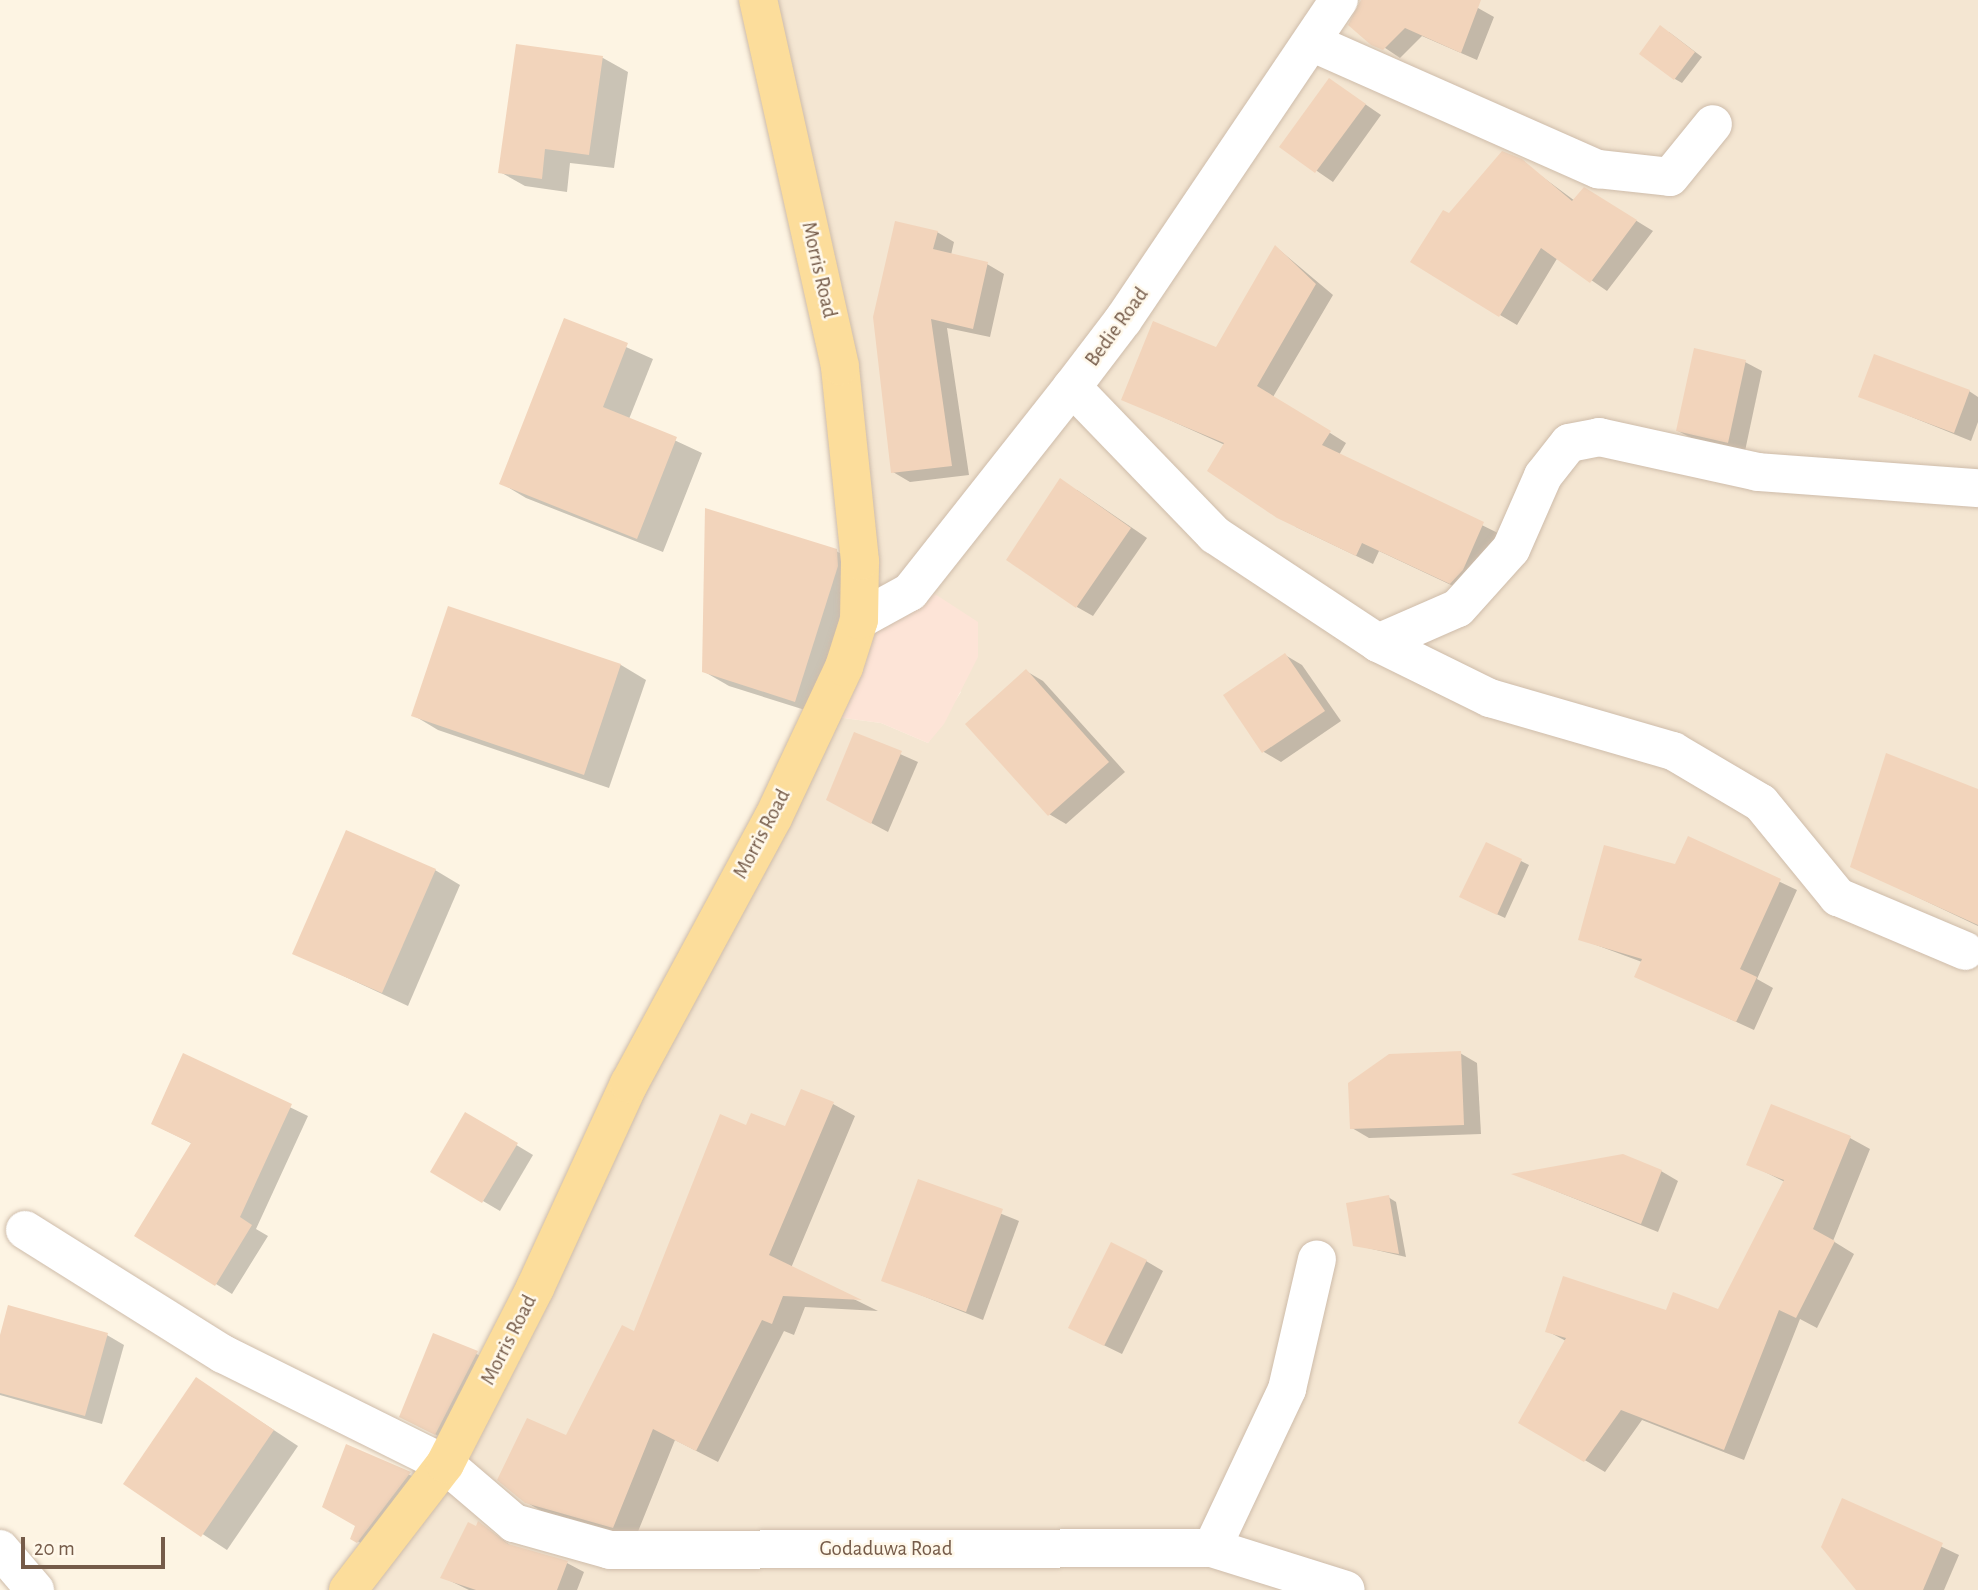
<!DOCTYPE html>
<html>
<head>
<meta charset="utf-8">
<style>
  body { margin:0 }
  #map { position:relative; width:1978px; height:1590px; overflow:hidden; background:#fdf4e3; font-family:"Alegreya Sans",sans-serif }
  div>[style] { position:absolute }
  .residential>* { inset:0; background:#f4e6d2 }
  .commercial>* { inset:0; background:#fde4d7 }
  .shadow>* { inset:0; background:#0003 }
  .building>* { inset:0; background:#f2d4bb }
  .roads { filter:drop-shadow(0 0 2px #cebcaa) drop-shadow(0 0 2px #cebcaa) }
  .street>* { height:38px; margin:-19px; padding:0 19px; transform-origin:19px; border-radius:19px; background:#fff }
  .secondary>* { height:38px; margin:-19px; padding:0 19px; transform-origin:19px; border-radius:19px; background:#fff }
  .primary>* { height:38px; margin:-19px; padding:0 19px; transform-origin:19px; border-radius:19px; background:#fcdd9b }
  span { translate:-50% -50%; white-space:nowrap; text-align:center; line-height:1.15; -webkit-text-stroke:5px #fff8ea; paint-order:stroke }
  .street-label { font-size:21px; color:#755b49 }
  .scale { position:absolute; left:21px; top:1537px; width:144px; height:32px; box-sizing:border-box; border:4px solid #755b49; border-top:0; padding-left:9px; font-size:21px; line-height:24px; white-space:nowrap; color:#755b49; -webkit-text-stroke:5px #fff8ea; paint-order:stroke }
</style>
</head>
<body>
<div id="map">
  <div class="residential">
    <i style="clip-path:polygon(777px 0,1978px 0,1978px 1590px,348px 1590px,446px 1464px,821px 715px,881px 723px,928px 743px,961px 692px,859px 620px,840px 366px)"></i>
  </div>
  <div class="commercial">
    <i style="clip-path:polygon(918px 583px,978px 622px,978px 657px,944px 724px,928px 743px,881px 723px,821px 715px,844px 667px)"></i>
  </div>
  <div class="shadow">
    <i style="clip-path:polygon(1367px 0,1478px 0,1478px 8px,1494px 17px,1477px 60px,1422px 36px,1400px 58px,1351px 25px)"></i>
    <i style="clip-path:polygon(1669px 32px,1702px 57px,1682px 83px,1675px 79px)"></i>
    <i style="clip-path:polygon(517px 46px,603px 58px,628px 72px,614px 168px,570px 163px,567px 192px,525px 186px,500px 172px)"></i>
    <i style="clip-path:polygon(1330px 80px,1381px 115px,1333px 182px,1282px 147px)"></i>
    <i style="clip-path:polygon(1521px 161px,1575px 201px,1601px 199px,1653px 231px,1607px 291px,1558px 257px,1517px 325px,1500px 315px)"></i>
    <i style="clip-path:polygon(937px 232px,954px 242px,951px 255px,987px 264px,1004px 274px,990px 337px,947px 328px,969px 475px,910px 482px,893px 472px,875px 317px)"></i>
    <i style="clip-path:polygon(1276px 247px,1333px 295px,1273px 397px,1346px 443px,1339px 455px,1500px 534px,1468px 593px,1379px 551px,1373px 564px,1296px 527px,1225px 445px,1123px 399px,1217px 349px)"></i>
    <i style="clip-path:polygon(565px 320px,653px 359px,629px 419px,702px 453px,663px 552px,526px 498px,501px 483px)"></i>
    <i style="clip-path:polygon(1745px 362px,1762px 371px,1745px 451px,1695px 440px,1678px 431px)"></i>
    <i style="clip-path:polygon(1969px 391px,1978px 397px,1978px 422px,1971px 441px,1860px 396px)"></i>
    <i style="clip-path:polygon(1077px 490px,1147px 538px,1093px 616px,1077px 607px)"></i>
    <i style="clip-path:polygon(836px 551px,862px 565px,821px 715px,729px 686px,703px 671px)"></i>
    <i style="clip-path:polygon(449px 608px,621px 665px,646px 680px,609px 788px,438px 730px,413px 715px)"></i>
    <i style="clip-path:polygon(1285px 655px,1302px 665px,1341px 721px,1281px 762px,1264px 752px,1225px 696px)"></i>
    <i style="clip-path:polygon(1026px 671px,1043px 681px,1125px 772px,1066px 824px,1049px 814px)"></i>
    <i style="clip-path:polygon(855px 734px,918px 762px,888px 832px,845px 809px)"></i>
    <i style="clip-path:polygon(1978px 791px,1978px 926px,1852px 866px)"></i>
    <i style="clip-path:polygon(1689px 839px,1797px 890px,1757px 979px,1773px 988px,1754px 1030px,1636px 976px,1642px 962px,1580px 939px,1676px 866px)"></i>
    <i style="clip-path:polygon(1487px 844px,1529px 865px,1505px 918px,1469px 901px)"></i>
    <i style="clip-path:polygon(435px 870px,460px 885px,408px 1006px,294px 953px)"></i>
    <i style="clip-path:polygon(1460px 1053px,1477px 1063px,1481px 1134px,1369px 1138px,1352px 1128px)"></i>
    <i style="clip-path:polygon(184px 1056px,308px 1116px,256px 1229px,268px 1236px,232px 1294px,216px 1284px,193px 1144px,153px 1124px)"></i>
    <i style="clip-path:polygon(833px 1104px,855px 1116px,791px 1268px,878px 1311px,805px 1307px,794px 1335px,784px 1331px,718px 1462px,675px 1440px,635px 1539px,548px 1515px,526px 1502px,634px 1334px,747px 1127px,786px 1128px)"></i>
    <i style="clip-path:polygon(466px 1115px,533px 1155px,500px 1211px,432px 1171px)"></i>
    <i style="clip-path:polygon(1850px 1138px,1870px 1149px,1833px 1241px,1854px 1254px,1817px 1328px,1800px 1319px,1744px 1460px,1642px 1420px,1605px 1472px,1520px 1422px,1566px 1341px,1547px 1331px,1667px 1312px,1718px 1311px,1785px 1182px,1749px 1164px)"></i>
    <i style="clip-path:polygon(1661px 1171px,1678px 1181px,1658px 1232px,1516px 1175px)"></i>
    <i style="clip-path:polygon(919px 1181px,1019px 1221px,983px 1320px,883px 1280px)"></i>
    <i style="clip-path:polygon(1388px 1197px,1396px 1202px,1406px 1257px,1355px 1245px)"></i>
    <i style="clip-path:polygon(1146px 1261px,1163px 1271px,1122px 1354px,1087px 1337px)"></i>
    <i style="clip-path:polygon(107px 1335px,124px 1345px,102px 1424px,0 1395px,0 1341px)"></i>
    <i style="clip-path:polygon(434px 1335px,494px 1362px,453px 1443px,418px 1426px)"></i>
    <i style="clip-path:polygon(196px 1379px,298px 1446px,227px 1550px,126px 1484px)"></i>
    <i style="clip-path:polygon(347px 1446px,427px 1483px,375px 1551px,352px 1538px,358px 1525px)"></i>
    <i style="clip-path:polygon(1843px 1500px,1959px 1555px,1944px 1590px,1859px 1590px)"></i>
    <i style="clip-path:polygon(479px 1523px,514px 1548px,567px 1563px,584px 1572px,577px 1590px,469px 1590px,442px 1577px)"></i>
  </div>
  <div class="building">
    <i style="clip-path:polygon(1361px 0,1481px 0,1461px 53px,1405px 28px,1383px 50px,1371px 45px,1348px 25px)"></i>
    <i style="clip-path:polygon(1660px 25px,1695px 52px,1674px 80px,1639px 54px)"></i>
    <i style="clip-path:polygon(516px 44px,603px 56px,589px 155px,545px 149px,542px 179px,498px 173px)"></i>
    <i style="clip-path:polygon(1329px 78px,1366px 104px,1315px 173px,1279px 147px)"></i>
    <i style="clip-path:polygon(1502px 151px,1522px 159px,1572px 201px,1584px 187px,1637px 220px,1590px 283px,1541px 248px,1499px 317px,1410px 262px,1443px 210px,1449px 213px)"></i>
    <i style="clip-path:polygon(895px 221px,938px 231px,933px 249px,988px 262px,973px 329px,931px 319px,952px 466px,891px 473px,873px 317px)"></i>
    <i style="clip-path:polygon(1275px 245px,1316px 284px,1257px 386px,1331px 431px,1322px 445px,1484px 522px,1463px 570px,1450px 584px,1362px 543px,1356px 556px,1277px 518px,1207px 471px,1224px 443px,1121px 400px,1153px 321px,1216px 347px)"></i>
    <i style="clip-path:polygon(564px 318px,628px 343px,603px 407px,677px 437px,637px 539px,499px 484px)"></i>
    <i style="clip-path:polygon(1694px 348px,1746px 360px,1728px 443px,1676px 431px)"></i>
    <i style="clip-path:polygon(1874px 354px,1970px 390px,1954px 433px,1858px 397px)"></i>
    <i style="clip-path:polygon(1060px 478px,1131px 528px,1076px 608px,1006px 560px)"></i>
    <i style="clip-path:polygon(705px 508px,837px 549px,838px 566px,795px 702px,702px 672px)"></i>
    <i style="clip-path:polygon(448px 606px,621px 664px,584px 775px,411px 716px)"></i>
    <i style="clip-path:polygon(1285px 653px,1325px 711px,1262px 753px,1223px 695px)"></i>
    <i style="clip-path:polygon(1026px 669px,1109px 762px,1048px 816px,965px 724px)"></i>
    <i style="clip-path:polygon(854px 732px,902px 751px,871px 824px,826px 800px)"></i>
    <i style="clip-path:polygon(1886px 753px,1978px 789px,1978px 925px,1850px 867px)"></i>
    <i style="clip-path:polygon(346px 830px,436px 869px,382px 993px,292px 954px)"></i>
    <i style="clip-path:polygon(1688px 836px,1781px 879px,1740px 969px,1757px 977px,1736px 1022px,1634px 977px,1642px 959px,1578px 940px,1604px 845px,1675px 864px)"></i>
    <i style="clip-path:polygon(1486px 842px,1522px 859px,1497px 915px,1459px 897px)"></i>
    <i style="clip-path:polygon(1461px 1051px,1464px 1125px,1350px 1129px,1348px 1083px,1389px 1054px)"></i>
    <i style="clip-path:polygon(183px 1053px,292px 1104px,240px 1217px,252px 1225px,215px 1286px,134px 1236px,191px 1143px,151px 1124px)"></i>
    <i style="clip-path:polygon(801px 1089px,834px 1102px,769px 1255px,862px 1300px,783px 1296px,772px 1324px,762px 1320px,696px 1451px,653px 1429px,613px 1528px,525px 1503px,497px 1480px,527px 1418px,566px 1435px,622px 1325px,634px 1331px,720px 1114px,746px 1125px,751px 1113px,785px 1126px)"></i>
    <i style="clip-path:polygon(1771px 1104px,1851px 1136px,1813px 1229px,1835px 1241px,1796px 1318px,1779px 1310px,1724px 1450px,1621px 1410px,1584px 1462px,1518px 1423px,1566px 1338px,1545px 1332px,1563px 1276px,1666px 1310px,1673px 1292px,1718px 1309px,1784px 1180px,1746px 1165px)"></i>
    <i style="clip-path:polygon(465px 1112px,518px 1143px,482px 1203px,430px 1172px)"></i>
    <i style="clip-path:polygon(1623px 1154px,1662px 1170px,1641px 1224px,1511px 1174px)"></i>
    <i style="clip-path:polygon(918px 1179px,1003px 1209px,966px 1312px,881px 1281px)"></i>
    <i style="clip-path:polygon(1389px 1195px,1399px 1254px,1353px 1246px,1346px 1203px)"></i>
    <i style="clip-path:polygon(1111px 1242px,1147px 1260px,1104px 1346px,1068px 1328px)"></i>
    <i style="clip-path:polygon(8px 1305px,108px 1333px,85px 1416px,0 1393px,0 1335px)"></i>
    <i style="clip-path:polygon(433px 1333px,478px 1351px,435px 1435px,399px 1417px)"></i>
    <i style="clip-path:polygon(196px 1377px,274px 1430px,201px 1537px,123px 1484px)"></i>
    <i style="clip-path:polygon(346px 1444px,411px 1472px,357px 1543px,350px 1539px,355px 1526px,322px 1507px)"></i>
    <i style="clip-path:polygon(1842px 1498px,1943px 1543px,1923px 1590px,1856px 1590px,1821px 1547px)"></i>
    <i style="clip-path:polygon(478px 1521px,508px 1544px,568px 1561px,557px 1590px,476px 1590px,440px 1578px,468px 1522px,476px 1526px)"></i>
  </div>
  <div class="roads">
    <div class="street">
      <i style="left:1313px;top:43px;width:312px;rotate:23.9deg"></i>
      <i style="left:1598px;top:169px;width:72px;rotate:6.3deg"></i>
      <i style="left:1670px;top:177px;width:68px;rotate:-50.9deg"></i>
      <i style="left:1072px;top:387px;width:206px;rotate:46deg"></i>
      <i style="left:1215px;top:535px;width:196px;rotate:33.5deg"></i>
      <i style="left:1378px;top:643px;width:125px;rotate:26.2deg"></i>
      <i style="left:1490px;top:698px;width:191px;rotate:16.2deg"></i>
      <i style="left:1673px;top:751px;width:102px;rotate:30.6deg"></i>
      <i style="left:1761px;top:803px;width:122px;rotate:50.7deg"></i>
      <i style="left:1838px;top:897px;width:138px;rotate:23deg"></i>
      <i style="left:1378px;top:643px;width:87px;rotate:-23.6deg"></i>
      <i style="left:1458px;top:608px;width:79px;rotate:-48.1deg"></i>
      <i style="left:1511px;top:549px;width:80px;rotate:-66.3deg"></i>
      <i style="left:1543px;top:476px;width:42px;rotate:-51.8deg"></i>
      <i style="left:1569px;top:443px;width:31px;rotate:-11deg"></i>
      <i style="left:1599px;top:437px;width:163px;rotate:12.4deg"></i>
      <i style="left:1758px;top:472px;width:221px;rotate:4.2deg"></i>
      <i style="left:25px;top:1230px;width:234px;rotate:32.1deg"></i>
      <i style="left:223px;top:1354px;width:248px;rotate:26.4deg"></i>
      <i style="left:445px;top:1464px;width:91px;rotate:40.5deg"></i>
      <i style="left:514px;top:1523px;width:100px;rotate:15.7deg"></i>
      <i style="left:610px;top:1550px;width:602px;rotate:-0.19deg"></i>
      <i style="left:1212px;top:1548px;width:140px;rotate:17.4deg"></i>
      <i style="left:1212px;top:1548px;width:176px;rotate:-64.7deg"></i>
      <i style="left:1287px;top:1389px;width:133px;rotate:-77deg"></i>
      <i style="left:0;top:1549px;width:54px;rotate:49.5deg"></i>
    </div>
    <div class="secondary">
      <i style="left:859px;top:620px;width:58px;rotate:-28.8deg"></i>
      <i style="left:910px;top:592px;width:261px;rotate:-51.7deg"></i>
      <i style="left:1072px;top:387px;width:84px;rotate:-52.7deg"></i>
      <i style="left:1123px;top:320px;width:386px;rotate:-56deg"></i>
    </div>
    <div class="primary">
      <i style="left:348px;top:1590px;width:159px;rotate:-52.4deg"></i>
      <i style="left:445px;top:1464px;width:198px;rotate:-62.9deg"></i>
      <i style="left:535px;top:1288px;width:225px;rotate:-65.3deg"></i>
      <i style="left:629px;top:1084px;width:302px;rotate:-61.6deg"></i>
      <i style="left:773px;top:818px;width:167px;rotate:-64.8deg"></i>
      <i style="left:844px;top:667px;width:49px;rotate:-72.3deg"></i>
      <i style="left:859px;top:620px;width:59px;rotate:-89deg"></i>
      <i style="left:860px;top:561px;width:196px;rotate:-95.9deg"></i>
      <i style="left:840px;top:366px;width:375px;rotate:-102.6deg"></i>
    </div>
  </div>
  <div class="street-label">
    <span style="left:819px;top:270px;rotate:77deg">Morris Road</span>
    <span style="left:1117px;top:327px;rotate:-54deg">Bedie Road</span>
    <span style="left:762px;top:834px;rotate:-62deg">Morris Road</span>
    <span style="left:509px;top:1340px;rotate:-63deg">Morris Road</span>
    <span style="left:886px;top:1549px">Godaduwa Road</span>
  </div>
  <div class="scale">20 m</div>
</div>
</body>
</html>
